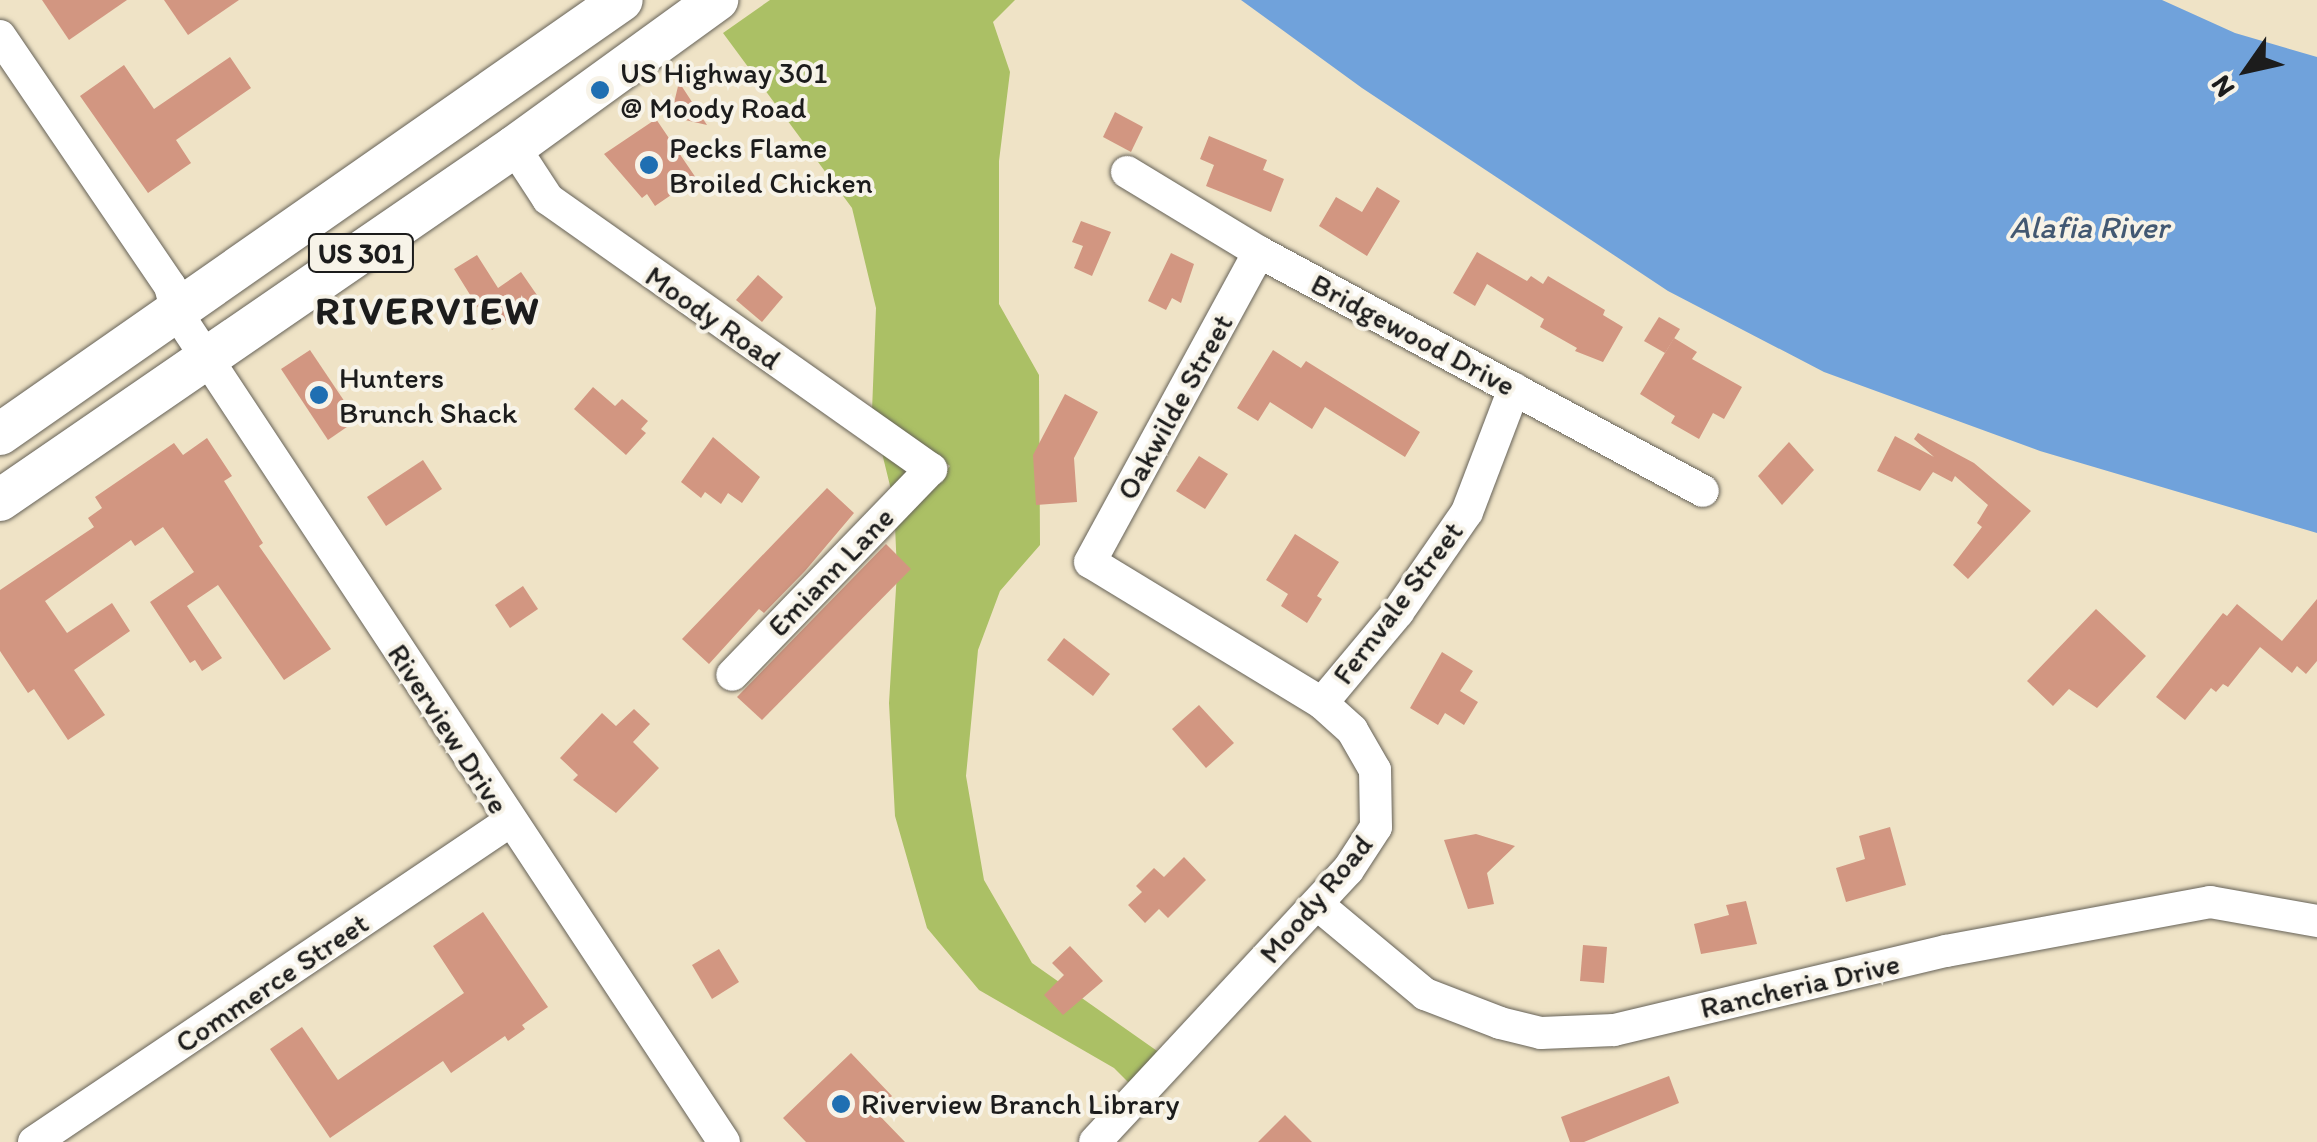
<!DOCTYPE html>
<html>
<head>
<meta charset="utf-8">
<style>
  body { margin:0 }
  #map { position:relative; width:2317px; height:1142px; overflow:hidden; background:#efe3c6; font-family:Itim,sans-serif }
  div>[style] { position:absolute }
  .green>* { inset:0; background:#abc065 }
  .water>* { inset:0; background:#70a2db }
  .building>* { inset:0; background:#d29681 }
  .roads { filter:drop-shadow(0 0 2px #666258) drop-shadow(0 0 2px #666258) }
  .minor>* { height:32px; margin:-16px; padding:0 16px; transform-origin:16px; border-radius:16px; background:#fff }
  .major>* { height:42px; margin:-21px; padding:0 21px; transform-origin:21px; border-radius:21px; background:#fff }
  .dots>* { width:28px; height:28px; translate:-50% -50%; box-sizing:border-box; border:5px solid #f7f3e8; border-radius:50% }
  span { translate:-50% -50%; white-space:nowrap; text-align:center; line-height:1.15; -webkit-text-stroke:8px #f7f3e8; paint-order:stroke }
  .shield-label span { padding:2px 8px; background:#f7f3e8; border:2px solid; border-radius:8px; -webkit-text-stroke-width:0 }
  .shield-label { font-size:28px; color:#1c1c1c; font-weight:700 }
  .poi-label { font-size:30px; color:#1c1c1c }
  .left { translate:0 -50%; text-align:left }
  .street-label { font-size:30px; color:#1c1c1c }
  .water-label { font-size:32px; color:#425872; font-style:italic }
  .district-label { font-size:40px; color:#1c1c1c; font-weight:700; letter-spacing:2.5px }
  .north { position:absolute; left:2197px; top:20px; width:100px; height:100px; -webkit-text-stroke:8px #f7f3e8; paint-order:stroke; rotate:236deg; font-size:28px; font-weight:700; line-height:40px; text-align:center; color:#1c1c1c }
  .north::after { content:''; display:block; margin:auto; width:35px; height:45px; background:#1c1c1c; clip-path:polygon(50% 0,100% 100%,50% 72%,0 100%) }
</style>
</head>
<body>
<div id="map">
  <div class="green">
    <i style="clip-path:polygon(770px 0,1015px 0,993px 22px,1010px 72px,999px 161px,999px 304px,1039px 375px,1040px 545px,1000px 591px,978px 650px,966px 776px,984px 880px,1032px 963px,1160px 1053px,1131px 1085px,1114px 1068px,979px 990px,927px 928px,895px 816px,889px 703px,897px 572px,894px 502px,882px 453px,932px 488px,950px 466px,872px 411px,876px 308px,852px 208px,723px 33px)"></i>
  </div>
  <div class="water">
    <i style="clip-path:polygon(1241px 0,2162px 0,2235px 33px,2317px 57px,2317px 533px,2040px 451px,1824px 372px,1668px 291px,1362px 88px)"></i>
  </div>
  <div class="building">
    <i style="clip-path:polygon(42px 0,127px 0,69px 40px)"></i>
    <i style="clip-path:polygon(164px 0,239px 0,188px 35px)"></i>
    <i style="clip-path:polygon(230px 57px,251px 88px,176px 140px,191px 163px,148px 193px,80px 96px,124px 65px,154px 109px)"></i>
    <i style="clip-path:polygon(679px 82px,707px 125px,659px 114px,674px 103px)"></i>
    <i style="clip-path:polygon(1115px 112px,1143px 127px,1131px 152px,1103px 137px)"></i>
    <i style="clip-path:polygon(656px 119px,696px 178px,655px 206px,647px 194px,642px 198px,604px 154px)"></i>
    <i style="clip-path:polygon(1209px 136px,1267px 160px,1263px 170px,1284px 179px,1271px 212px,1206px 186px,1214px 165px,1200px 159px)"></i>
    <i style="clip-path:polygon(1377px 187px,1400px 201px,1367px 256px,1319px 226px,1336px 197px,1362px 212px)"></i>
    <i style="clip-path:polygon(1081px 221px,1111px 232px,1092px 276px,1074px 268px,1083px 246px,1072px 242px)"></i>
    <i style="clip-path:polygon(1477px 252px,1527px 281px,1531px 276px,1543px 284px,1548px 276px,1605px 310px,1603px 315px,1623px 327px,1603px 362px,1575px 351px,1577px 348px,1540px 327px,1544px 319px,1487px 284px,1475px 306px,1453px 293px)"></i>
    <i style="clip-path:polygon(1171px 253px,1194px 264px,1181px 303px,1172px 298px,1166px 310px,1148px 301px)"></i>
    <i style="clip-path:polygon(477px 255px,498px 288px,521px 272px,539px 298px,492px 330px,454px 269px)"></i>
    <i style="clip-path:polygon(758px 275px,783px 297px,762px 322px,736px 300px)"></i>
    <i style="clip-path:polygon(1659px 317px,1680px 329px,1665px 353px,1644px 341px)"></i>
    <i style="clip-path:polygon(1674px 338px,1697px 352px,1692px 359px,1742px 387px,1724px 419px,1713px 413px,1699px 439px,1671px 423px,1675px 416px,1640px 394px)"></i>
    <i style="clip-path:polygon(310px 350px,357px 420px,328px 440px,281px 369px)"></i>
    <i style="clip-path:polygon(1273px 350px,1301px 368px,1306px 361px,1420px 432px,1405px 457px,1325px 407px,1312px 429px,1270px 402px,1258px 421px,1237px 408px)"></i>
    <i style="clip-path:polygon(593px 387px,615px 406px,622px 399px,648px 421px,641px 429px,646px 433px,626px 455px,574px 409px)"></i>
    <i style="clip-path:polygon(1065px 394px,1098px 412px,1074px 458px,1077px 502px,1036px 505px,1033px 455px)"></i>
    <i style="clip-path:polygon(1918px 433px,1974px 463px,2031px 511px,1968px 579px,1953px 565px,1982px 527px,1977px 523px,1988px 505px,1955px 476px,1952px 482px,1933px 472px,1920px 491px,1877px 471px,1895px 436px,1934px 457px,1914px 439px)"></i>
    <i style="clip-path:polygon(713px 437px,760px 477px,742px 503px,728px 493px,721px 504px,705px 492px,701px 498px,681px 482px)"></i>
    <i style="clip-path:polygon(207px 438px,232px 476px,224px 481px,263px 543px,259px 546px,331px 649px,284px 680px,218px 585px,187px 606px,222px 658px,202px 671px,195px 660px,190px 663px,150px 602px,194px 572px,163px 527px,135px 546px,131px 540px,45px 601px,67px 633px,112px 603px,130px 631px,74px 670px,105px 715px,68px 740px,34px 689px,28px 693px,0 651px,0 590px,94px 527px,88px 518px,102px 508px,95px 497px,174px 443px,183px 455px)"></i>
    <i style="clip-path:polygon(1789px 442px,1814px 470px,1782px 505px,1758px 476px)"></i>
    <i style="clip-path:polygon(1199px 456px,1228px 474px,1205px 509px,1176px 491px)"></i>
    <i style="clip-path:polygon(423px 460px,442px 489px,386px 526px,367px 497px)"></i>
    <i style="clip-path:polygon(827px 488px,854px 513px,805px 571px,764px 613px,759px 609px,709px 664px,682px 639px)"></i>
    <i style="clip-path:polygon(1295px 534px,1339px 562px,1317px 596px,1322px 599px,1307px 623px,1281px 606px,1288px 594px,1266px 580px)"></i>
    <i style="clip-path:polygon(886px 544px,911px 569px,762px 720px,737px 697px)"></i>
    <i style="clip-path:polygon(523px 586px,538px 609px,510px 628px,495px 605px)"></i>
    <i style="clip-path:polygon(2317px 599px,2317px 661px,2306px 674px,2297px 666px,2292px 673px,2260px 647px,2228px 687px,2223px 684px,2216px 692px,2211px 688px,2185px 720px,2156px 697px,2223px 613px,2227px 616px,2237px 604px,2282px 641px)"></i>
    <i style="clip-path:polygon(2096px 609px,2146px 656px,2097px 708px,2069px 689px,2053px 706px,2027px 681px)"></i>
    <i style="clip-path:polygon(1064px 638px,1110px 674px,1093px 696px,1047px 660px)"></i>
    <i style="clip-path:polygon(1442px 652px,1473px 671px,1460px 691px,1478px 702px,1464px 725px,1445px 713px,1438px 725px,1410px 708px)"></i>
    <i style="clip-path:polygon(1199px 705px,1234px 743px,1206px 768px,1172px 729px)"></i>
    <i style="clip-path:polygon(634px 709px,650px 724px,633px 742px,659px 768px,616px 813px,573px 780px,578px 775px,560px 758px,602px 713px,616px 726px)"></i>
    <i style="clip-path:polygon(1890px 827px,1906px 885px,1846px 902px,1836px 868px,1865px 859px,1859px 836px)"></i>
    <i style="clip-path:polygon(1476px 834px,1515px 846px,1487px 873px,1494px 904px,1468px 909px,1444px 840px)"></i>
    <i style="clip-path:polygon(1184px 857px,1206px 880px,1168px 918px,1159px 909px,1145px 923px,1128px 905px,1142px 892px,1136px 886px,1154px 868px,1164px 877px)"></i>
    <i style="clip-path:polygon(1746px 901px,1757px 944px,1701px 954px,1694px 924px,1729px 915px,1726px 905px)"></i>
    <i style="clip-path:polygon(483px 912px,548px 1007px,522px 1025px,525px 1029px,508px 1041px,505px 1036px,451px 1073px,443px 1061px,330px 1138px,270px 1049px,302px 1027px,338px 1080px,464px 993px,433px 946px)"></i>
    <i style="clip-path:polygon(1583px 945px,1607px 947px,1604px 983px,1580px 981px)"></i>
    <i style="clip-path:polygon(1070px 946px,1103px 981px,1063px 1015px,1044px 995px,1064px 975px,1052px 963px)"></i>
    <i style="clip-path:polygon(719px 949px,739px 982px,712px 999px,692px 965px)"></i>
    <i style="clip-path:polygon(851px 1053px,892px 1096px,876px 1112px,905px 1142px,806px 1142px,783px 1118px)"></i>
    <i style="clip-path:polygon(1669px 1076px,1679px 1103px,1584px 1142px,1570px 1142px,1561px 1117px)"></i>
    <i style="clip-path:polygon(1285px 1115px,1312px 1142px,1258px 1142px)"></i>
  </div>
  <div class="roads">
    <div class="minor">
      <i style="left:0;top:36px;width:302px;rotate:55.8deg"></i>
      <i style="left:170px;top:286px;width:28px;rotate:75deg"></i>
      <i style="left:177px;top:313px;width:993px;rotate:56.58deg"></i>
      <i style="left:514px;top:147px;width:62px;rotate:56.8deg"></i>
      <i style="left:548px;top:199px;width:469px;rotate:35.2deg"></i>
      <i style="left:931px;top:469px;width:286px;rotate:134deg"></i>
      <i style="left:1127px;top:172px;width:154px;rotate:31.2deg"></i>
      <i style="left:1259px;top:252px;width:504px;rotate:28.29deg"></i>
      <i style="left:1322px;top:703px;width:119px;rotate:-50.1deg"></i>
      <i style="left:1398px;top:612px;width:121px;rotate:-55.4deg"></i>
      <i style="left:1467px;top:512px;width:132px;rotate:-69.1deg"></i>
      <i style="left:1317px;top:904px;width:141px;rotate:39.8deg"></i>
      <i style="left:1425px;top:994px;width:80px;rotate:21.1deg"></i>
      <i style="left:1500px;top:1023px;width:42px;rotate:13.7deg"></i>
      <i style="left:1541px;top:1033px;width:73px;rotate:-2.4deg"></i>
      <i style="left:1614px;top:1030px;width:341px;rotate:-13.4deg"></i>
      <i style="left:1946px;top:951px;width:269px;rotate:-10.5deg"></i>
      <i style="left:2210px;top:902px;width:109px;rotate:10.1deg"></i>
      <i style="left:34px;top:1142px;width:573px;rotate:-33.97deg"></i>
      <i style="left:1095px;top:1142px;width:371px;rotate:-47.1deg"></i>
      <i style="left:1348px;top:870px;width:51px;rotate:-56.9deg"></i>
      <i style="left:1376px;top:827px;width:57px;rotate:-91deg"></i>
      <i style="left:1375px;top:770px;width:46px;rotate:-119.9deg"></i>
      <i style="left:1352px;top:730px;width:40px;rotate:-138deg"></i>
      <i style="left:1322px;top:703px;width:271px;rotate:-148.7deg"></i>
      <i style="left:1090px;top:562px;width:353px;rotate:-61.4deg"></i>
    </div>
    <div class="major">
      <i style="left:0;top:434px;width:758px;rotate:-34.91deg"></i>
      <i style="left:0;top:500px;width:624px;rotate:-34.48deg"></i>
      <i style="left:514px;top:147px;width:251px;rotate:-35.9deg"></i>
    </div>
  </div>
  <div class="dots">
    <i style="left:600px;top:90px;background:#1f6fb2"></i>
    <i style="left:649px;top:165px;background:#1f6fb2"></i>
    <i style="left:319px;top:395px;background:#1f6fb2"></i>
    <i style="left:841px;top:1104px;background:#1f6fb2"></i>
  </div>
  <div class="shield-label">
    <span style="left:361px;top:253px">US 301</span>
  </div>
  <div class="poi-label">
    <span class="left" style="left:620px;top:90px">US Highway 301<br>@ Moody Road</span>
    <span class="left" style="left:669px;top:165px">Pecks Flame<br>Broiled Chicken</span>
    <span class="left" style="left:339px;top:395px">Hunters<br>Brunch Shack</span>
    <span class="left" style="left:861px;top:1104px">Riverview Branch Library</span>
  </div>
  <div class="street-label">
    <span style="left:713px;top:318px;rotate:35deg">Moody Road</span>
    <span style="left:1413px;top:335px;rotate:28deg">Bridgewood Drive</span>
    <span style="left:1175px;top:407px;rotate:-61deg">Oakwilde Street</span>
    <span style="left:831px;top:572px;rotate:-46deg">Emiann Lane</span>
    <span style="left:1398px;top:603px;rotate:-53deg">Fernvale Street</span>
    <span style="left:448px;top:729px;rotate:57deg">Riverview Drive</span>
    <span style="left:1316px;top:899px;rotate:-50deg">Moody Road</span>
    <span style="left:272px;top:983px;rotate:-34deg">Commerce Street</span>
    <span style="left:1800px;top:986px;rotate:-13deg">Rancheria Drive</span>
  </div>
  <div class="water-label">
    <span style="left:2089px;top:227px">Alafia River</span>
  </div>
  <div class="district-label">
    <span style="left:428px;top:310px">RIVERVIEW</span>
  </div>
  <div class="north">N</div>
</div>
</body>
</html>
